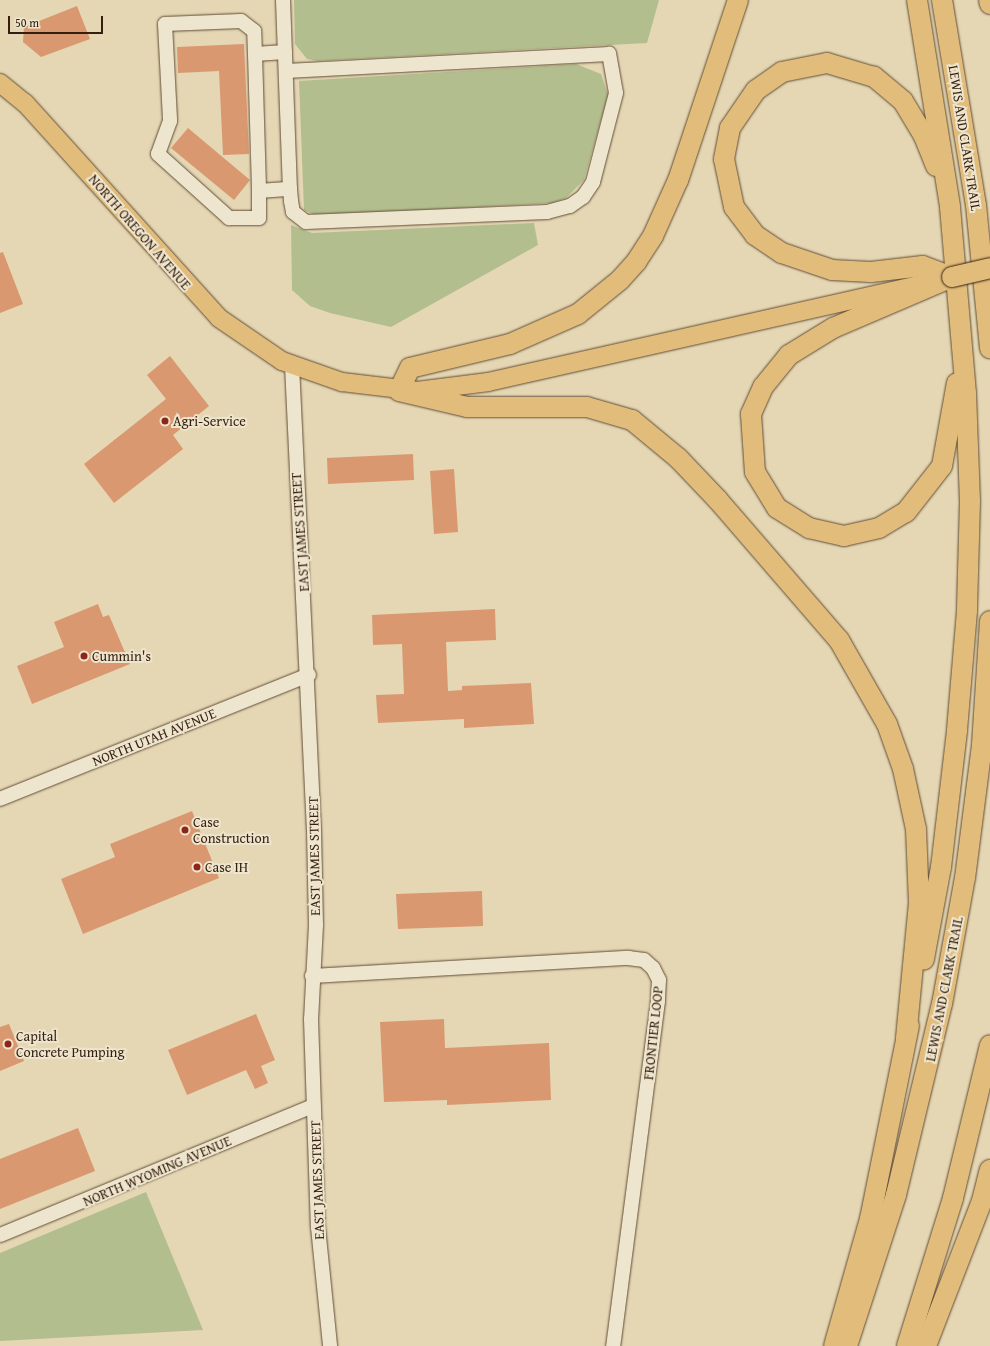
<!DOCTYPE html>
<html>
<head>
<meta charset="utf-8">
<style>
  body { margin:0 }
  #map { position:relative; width:990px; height:1346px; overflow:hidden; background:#e5d7b3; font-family:"Gentium Book Plus",serif }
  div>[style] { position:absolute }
  .green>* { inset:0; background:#b3be8e }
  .building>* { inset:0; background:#da9870 }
  .roads { filter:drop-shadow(0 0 1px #614c37) drop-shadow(0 0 1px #614c37) }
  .minor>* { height:14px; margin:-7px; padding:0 7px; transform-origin:7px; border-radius:7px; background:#eee5ce }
  .major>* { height:18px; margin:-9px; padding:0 9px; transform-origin:9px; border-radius:9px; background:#e2bc7a }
  .highway>* { height:20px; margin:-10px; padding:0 10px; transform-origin:10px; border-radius:10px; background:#e2bc7a }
  .bridges { filter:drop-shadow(0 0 1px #351e0e) drop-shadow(0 0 1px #351e0e) }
  .highway-bridge>* { height:20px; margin:-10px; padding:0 10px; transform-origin:10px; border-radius:10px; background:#e2bc7a }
  .dots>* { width:11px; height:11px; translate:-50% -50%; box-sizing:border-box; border:2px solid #eee5ce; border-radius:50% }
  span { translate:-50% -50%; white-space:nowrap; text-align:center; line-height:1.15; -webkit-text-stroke:4px #eee5ce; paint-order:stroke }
  .street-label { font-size:14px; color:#351e0e }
  .poi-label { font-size:14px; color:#351e0e }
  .left { translate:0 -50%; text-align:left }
  .scale { position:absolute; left:8px; top:16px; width:95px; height:18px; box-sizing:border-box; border:2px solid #351e0e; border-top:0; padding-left:5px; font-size:12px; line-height:14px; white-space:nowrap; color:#351e0e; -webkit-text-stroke:3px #eee5ce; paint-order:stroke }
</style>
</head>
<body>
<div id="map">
  <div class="green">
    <i style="clip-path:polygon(294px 0,659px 0,647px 43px,318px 61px,307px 59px,295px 44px)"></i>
    <i style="clip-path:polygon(576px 64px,601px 74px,608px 95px,584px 180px,566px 198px,553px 203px,317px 216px,304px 210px,299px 81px)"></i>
    <i style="clip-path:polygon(534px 223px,538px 245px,391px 327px,330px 313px,310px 306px,292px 290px,291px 225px,312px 233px)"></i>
    <i style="clip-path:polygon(146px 1192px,203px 1330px,0 1341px,0 1253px)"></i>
  </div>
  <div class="building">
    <i style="clip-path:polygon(77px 6px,90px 39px,41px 57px,23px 42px,24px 27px)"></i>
    <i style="clip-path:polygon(244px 44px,249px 154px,223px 155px,219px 71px,178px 73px,177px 47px)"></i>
    <i style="clip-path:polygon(188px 128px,250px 180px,234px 200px,171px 148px)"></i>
    <i style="clip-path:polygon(3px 252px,23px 304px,0 313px,0 253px)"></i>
    <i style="clip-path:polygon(170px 356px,209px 406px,173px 435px,183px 449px,114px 503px,84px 464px,166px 399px,147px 375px)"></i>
    <i style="clip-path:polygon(413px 454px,414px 480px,328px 484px,327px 458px)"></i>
    <i style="clip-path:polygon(454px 469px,458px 532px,434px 534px,430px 471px)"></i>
    <i style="clip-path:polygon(98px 604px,103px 617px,109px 615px,130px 664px,32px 704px,17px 666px,64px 647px,54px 622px)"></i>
    <i style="clip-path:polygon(495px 609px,496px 640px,446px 642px,448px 691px,462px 690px,462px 686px,531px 683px,534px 724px,464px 728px,464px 719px,378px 723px,376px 695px,404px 694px,402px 644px,373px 645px,372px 615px)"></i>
    <i style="clip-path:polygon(192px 811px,219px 878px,83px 934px,61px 879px,115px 857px,110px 844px)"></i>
    <i style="clip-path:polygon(482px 891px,483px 926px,398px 929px,396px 894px)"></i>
    <i style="clip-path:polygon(256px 1014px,275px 1060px,261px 1066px,268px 1083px,255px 1089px,246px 1070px,187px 1095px,168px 1050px)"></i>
    <i style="clip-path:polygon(444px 1019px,445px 1048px,549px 1043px,551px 1100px,447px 1105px,447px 1100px,384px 1102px,380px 1022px)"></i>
    <i style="clip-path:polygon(9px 1024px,24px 1061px,0 1071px,0 1027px)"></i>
    <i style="clip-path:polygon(78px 1128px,95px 1171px,0 1209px,0 1159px)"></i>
  </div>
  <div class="roads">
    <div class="minor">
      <i style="left:283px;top:0;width:189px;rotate:87.9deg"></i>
      <i style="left:290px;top:189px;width:12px;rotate:85deg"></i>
      <i style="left:291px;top:201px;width:11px;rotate:80deg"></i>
      <i style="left:293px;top:212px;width:16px;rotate:38deg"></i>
      <i style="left:306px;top:222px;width:241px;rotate:-2.4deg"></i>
      <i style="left:547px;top:212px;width:24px;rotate:-15deg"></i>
      <i style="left:570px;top:206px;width:16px;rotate:-35deg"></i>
      <i style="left:583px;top:197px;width:18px;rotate:-56deg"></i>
      <i style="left:593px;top:182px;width:92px;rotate:-75.5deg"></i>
      <i style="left:616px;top:93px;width:40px;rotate:-100deg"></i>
      <i style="left:609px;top:54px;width:323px;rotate:177deg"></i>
      <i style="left:285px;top:52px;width:30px;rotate:176deg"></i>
      <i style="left:255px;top:54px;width:137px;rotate:88.3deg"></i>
      <i style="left:259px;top:191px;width:31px;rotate:-4deg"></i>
      <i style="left:255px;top:54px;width:23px;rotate:-92deg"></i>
      <i style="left:254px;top:31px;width:16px;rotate:-142deg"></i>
      <i style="left:241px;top:21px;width:76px;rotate:177.7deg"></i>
      <i style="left:165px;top:24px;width:97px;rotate:87deg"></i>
      <i style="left:170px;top:121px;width:35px;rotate:110deg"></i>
      <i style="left:158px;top:154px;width:96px;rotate:42deg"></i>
      <i style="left:229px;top:218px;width:30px"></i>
      <i style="left:259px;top:218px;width:27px;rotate:-90deg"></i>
      <i style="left:292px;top:365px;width:466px;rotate:87.3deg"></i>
      <i style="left:314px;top:830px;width:95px;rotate:88.8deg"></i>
      <i style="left:316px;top:925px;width:94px;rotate:93deg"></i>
      <i style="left:311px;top:1019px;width:208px;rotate:88.1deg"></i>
      <i style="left:318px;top:1227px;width:120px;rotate:84.2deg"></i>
      <i style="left:0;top:799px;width:333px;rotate:-21.9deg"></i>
      <i style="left:312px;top:976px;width:317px;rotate:-3.3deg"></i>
      <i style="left:628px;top:958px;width:16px;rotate:7deg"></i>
      <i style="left:644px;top:960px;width:12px;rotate:42deg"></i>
      <i style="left:653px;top:968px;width:13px;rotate:63deg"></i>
      <i style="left:659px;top:980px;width:21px;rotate:93deg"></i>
      <i style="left:658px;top:1001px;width:348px;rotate:97.4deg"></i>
      <i style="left:0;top:1235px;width:339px;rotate:-22.4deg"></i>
    </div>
    <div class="major">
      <i style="left:0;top:83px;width:32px;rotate:39deg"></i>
      <i style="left:25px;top:103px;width:290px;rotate:47.9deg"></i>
      <i style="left:219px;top:318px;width:76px;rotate:34.3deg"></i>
      <i style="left:282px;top:361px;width:64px;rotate:19.3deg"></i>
      <i style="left:342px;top:382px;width:76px;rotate:6.8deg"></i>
      <i style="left:417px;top:391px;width:72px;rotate:-7.2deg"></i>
      <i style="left:488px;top:382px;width:445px;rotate:-12.7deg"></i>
    </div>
    <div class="highway">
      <i style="left:738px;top:0;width:190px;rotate:108.4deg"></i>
      <i style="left:678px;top:180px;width:61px;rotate:114.1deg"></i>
      <i style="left:653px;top:236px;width:30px;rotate:123deg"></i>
      <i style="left:637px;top:261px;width:25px;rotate:132deg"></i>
      <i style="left:620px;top:280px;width:54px;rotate:141deg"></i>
      <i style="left:578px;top:314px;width:74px;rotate:156.2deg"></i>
      <i style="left:510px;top:344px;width:103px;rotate:166.5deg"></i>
      <i style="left:410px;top:368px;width:25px;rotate:116deg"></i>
      <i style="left:399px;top:391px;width:70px;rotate:13.2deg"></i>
      <i style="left:467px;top:407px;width:120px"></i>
      <i style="left:587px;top:407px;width:47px;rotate:16.1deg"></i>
      <i style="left:632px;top:420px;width:60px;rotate:39.6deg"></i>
      <i style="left:678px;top:458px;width:58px;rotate:46.4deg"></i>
      <i style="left:718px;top:500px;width:185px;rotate:49.2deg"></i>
      <i style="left:839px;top:640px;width:97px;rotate:60.3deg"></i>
      <i style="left:887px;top:724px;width:48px;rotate:70.4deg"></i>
      <i style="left:903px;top:769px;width:61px;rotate:77.8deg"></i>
      <i style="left:916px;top:829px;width:74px;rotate:87.7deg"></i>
      <i style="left:919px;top:903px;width:137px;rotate:95.5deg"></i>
      <i style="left:917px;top:0;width:210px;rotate:80.9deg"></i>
      <i style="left:950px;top:207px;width:187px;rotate:85.1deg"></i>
      <i style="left:966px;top:393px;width:108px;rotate:87.9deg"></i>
      <i style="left:970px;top:501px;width:110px;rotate:91.6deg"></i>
      <i style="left:967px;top:611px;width:120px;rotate:94.8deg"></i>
      <i style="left:957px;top:731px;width:137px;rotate:96.7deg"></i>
      <i style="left:941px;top:867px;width:94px;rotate:100.5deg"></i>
      <i style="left:942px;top:0;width:208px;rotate:80.6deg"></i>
      <i style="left:976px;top:205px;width:144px;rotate:84.4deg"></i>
      <i style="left:989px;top:0;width:4px;rotate:76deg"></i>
      <i style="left:936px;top:166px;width:32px;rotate:-112deg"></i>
      <i style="left:924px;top:136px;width:41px;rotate:-121deg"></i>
      <i style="left:903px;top:101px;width:38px;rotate:-140deg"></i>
      <i style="left:874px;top:77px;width:49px;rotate:-163.4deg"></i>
      <i style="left:827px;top:63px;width:46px;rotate:168.7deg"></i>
      <i style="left:782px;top:72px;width:32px;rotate:145deg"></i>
      <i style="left:756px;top:90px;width:46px;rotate:124.4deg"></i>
      <i style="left:730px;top:128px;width:32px;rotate:101deg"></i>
      <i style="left:724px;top:159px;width:49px;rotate:78.2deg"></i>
      <i style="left:734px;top:207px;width:35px;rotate:53deg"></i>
      <i style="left:755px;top:235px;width:32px;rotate:34deg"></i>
      <i style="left:782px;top:253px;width:53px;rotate:18.8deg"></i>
      <i style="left:832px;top:270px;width:39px;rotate:3deg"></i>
      <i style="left:871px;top:272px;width:52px;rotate:-6.6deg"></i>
      <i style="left:923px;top:266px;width:31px;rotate:21deg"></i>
      <i style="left:952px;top:277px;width:129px;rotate:156.8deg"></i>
      <i style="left:833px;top:328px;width:52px;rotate:148.5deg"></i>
      <i style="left:789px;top:355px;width:41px;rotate:129.1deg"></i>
      <i style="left:763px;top:387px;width:30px;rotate:114deg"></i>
      <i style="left:751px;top:414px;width:58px;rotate:86.1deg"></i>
      <i style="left:755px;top:472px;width:42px;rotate:58.6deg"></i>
      <i style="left:777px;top:508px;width:38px;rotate:32deg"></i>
      <i style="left:809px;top:528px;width:36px;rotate:13deg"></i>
      <i style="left:844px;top:536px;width:36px;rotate:-13deg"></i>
      <i style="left:879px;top:528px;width:31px;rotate:-31deg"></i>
      <i style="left:906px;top:512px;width:58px;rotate:-52deg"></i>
      <i style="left:942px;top:466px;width:84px;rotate:-79.8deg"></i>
      <i style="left:834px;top:1346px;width:132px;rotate:-74.2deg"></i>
      <i style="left:870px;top:1219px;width:197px;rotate:-78.6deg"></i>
      <i style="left:847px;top:1346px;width:159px;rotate:-72deg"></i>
      <i style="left:896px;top:1195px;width:196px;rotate:-76.5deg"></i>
      <i style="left:942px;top:1004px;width:128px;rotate:-79.7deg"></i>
      <i style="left:965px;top:878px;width:134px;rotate:-82.7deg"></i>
      <i style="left:982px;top:745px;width:124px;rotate:-86.3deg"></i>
      <i style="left:907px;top:1346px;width:155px;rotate:-72.7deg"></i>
      <i style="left:953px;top:1198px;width:157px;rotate:-76.4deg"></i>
      <i style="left:926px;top:1346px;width:155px;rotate:-68.9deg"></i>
      <i style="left:982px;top:1201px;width:32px;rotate:-76deg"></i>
    </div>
  </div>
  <div class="bridges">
    <div class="highway-bridge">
      <i style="left:952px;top:277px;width:39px;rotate:-13deg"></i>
    </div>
  </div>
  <div class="dots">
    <i style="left:165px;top:421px;background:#8f2418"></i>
    <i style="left:84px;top:656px;background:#8f2418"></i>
    <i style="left:185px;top:830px;background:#8f2418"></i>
    <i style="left:197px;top:867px;background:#8f2418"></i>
    <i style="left:8px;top:1044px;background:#8f2418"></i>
  </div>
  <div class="street-label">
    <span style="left:965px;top:138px;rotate:81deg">LEWIS AND CLARK TRAIL</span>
    <span style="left:140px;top:232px;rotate:49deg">NORTH OREGON AVENUE</span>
    <span style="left:300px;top:532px;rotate:-94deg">EAST JAMES STREET</span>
    <span style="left:154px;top:737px;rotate:-22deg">NORTH UTAH AVENUE</span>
    <span style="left:314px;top:856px;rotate:-91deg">EAST JAMES STREET</span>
    <span style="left:944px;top:989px;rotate:-79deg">LEWIS AND CLARK TRAIL</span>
    <span style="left:653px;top:1033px;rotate:-84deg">FRONTIER LOOP</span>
    <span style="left:157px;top:1171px;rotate:-23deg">NORTH WYOMING AVENUE</span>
    <span style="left:317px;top:1180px;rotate:-92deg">EAST JAMES STREET</span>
  </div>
  <div class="poi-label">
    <span class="left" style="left:173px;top:421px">Agri-Service</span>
    <span class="left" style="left:92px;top:656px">Cummin's</span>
    <span class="left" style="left:193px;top:830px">Case<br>Construction</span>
    <span class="left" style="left:205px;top:867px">Case IH</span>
    <span class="left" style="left:16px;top:1044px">Capital<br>Concrete Pumping</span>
  </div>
  <div class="scale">50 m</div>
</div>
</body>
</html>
